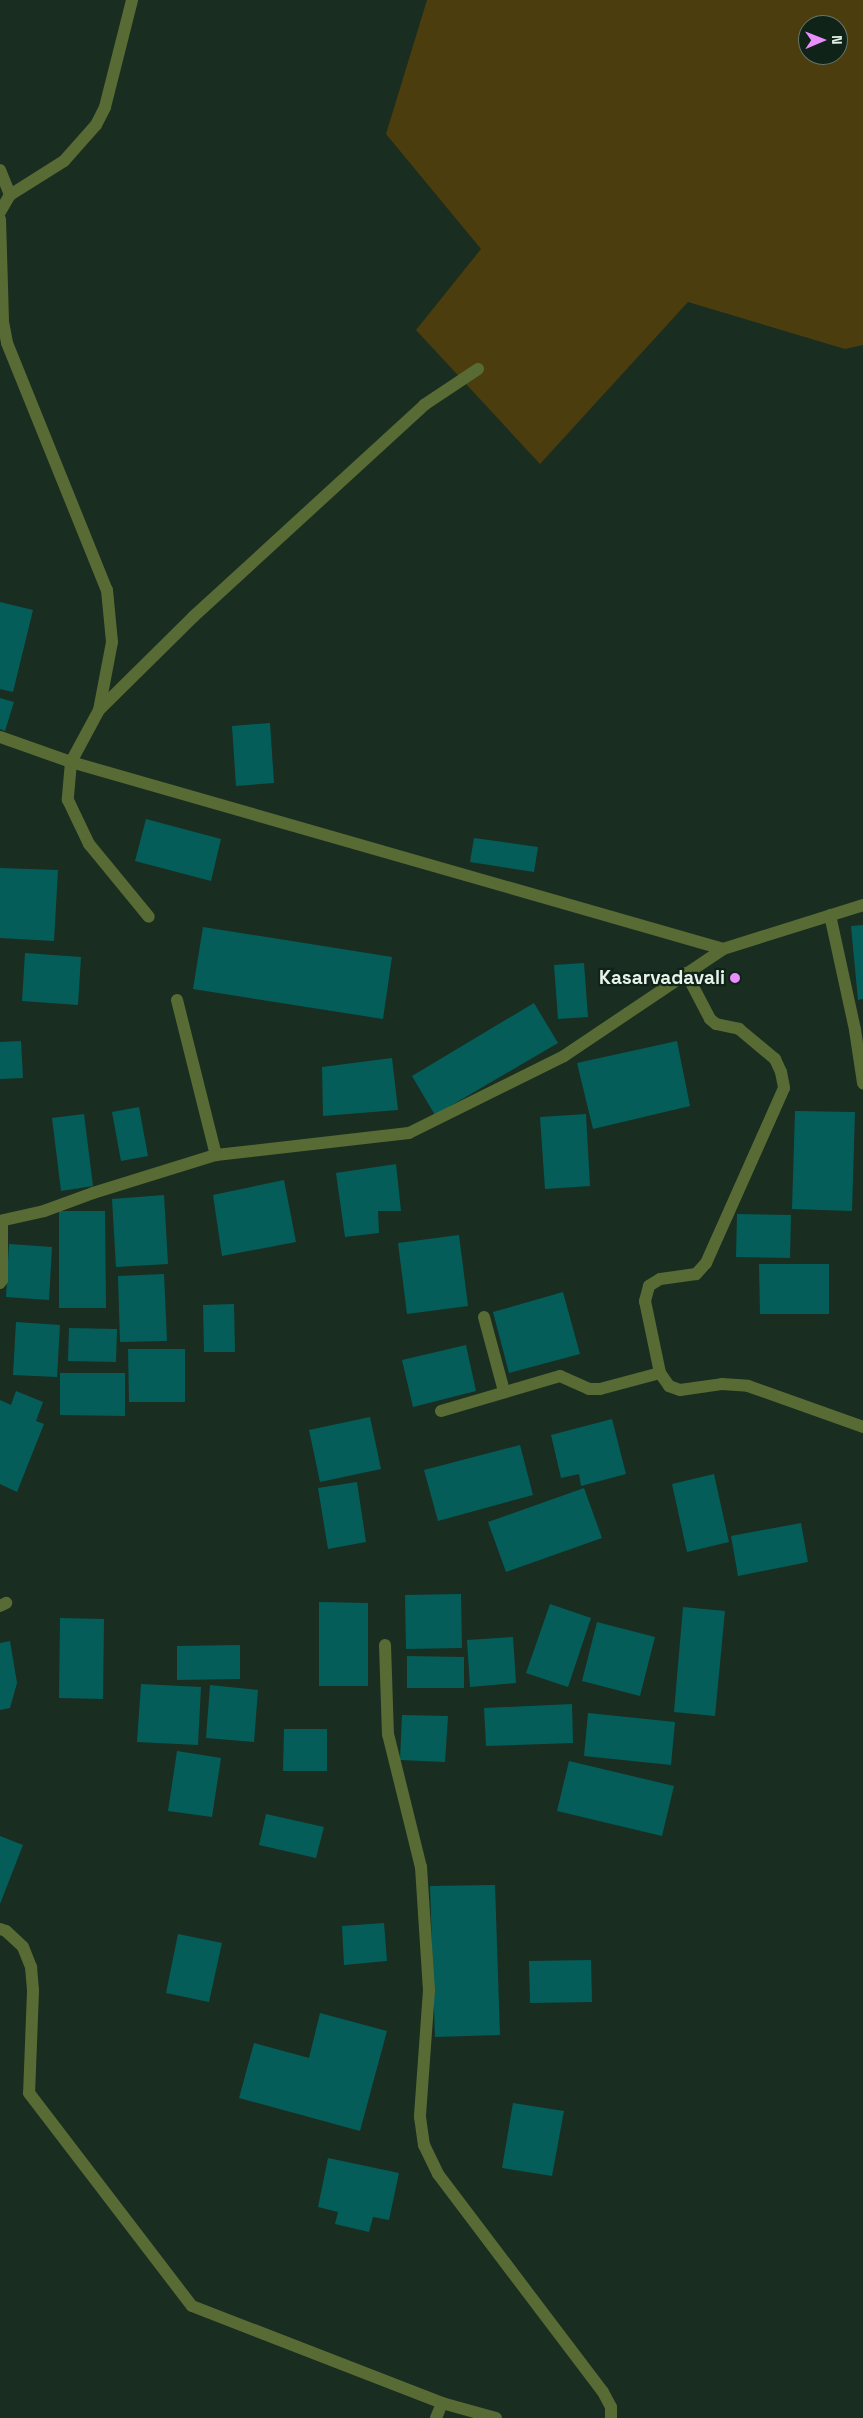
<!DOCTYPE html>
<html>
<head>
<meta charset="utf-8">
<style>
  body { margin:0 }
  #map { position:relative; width:863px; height:2418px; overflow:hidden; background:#1a2d21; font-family:"Space Grotesk",sans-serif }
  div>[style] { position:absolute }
  .green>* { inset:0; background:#4b3d0e }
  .building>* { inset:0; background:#055d59 }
  .minor>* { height:12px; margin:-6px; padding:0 6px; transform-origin:6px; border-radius:6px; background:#586b34 }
  .dots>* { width:14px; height:14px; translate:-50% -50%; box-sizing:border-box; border:2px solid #102318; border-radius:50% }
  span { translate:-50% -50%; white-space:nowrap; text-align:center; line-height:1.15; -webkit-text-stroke:4.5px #102318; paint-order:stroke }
  .poi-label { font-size:19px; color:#e6f2ea; font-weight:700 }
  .right { translate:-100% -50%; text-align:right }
  .north { position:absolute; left:798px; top:15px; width:50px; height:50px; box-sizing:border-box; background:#102318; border:1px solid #66766c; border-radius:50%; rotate:89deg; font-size:14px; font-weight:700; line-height:20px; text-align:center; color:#e6f2ea }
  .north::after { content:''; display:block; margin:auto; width:18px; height:22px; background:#ea8dfd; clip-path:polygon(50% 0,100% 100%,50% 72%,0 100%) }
</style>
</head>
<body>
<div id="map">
  <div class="green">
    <i style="clip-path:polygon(evenodd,427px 0,863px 0,863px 345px,845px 349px,688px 302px,540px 464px,416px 330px,481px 249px,386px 134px,427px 0,808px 25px,838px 25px,838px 55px,808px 55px,808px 25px)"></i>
  </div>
  <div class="building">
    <i style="clip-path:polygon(0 602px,33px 610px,13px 692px,0 689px)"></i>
    <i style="clip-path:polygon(0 698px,14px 702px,5px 731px,0 729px)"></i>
    <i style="clip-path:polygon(270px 723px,274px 783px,236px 786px,232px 726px)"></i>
    <i style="clip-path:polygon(146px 819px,221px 839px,211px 881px,135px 861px)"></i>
    <i style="clip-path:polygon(474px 838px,538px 847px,534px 872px,470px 862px)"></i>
    <i style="clip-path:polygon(0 868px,58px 870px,54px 941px,0 938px)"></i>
    <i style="clip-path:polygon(863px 925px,863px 999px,858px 1000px,851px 926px)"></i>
    <i style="clip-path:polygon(203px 927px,392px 957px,383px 1019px,193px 989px)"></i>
    <i style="clip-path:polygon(25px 953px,81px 957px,78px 1005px,22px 1001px)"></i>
    <i style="clip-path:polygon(584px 963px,588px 1017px,558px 1019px,554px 965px)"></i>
    <i style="clip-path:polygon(534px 1003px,558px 1043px,435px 1115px,412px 1076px)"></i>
    <i style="clip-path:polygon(21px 1041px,23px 1078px,0 1079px,0 1042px)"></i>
    <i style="clip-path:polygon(677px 1041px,690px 1106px,593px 1129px,577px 1063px)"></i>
    <i style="clip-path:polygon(392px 1058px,398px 1110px,323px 1116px,322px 1067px)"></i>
    <i style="clip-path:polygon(139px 1107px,148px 1156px,121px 1161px,112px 1112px)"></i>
    <i style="clip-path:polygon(795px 1111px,855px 1112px,852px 1211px,792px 1209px)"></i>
    <i style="clip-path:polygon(84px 1114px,93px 1186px,61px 1191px,52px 1118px)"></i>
    <i style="clip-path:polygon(586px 1114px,590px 1186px,545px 1189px,540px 1117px)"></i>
    <i style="clip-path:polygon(396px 1164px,401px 1211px,378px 1211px,379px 1233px,345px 1237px,336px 1173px)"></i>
    <i style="clip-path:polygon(284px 1180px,296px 1242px,222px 1256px,213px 1195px)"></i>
    <i style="clip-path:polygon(164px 1195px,168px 1264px,116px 1267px,112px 1199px)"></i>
    <i style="clip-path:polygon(59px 1211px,105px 1211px,106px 1308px,59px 1308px)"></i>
    <i style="clip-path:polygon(737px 1214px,791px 1215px,790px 1258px,736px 1257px)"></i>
    <i style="clip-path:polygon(459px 1235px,468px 1306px,407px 1314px,398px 1243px)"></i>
    <i style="clip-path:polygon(9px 1244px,52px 1247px,49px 1300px,6px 1297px)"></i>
    <i style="clip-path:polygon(759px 1264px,829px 1264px,829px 1314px,760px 1314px)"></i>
    <i style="clip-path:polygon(164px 1274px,167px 1341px,120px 1342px,118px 1276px)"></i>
    <i style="clip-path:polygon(563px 1292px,580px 1354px,509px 1373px,493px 1312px)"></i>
    <i style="clip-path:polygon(234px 1304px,235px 1352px,204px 1352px,203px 1305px)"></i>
    <i style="clip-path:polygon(16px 1322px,60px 1325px,57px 1377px,13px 1375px)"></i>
    <i style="clip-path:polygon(69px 1328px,117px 1329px,116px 1362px,68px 1361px)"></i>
    <i style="clip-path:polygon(466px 1345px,476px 1391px,413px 1407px,402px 1360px)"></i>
    <i style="clip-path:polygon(128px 1349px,185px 1349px,185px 1402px,129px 1402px)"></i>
    <i style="clip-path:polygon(60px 1373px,125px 1373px,125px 1416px,60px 1415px)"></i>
    <i style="clip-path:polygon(16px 1391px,43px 1402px,36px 1421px,44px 1424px,17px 1492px,0 1484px,0 1400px,11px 1405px)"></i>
    <i style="clip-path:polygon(370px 1417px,381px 1469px,320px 1482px,309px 1430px)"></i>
    <i style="clip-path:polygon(612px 1419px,626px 1474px,581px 1486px,579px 1474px,561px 1478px,551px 1435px)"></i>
    <i style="clip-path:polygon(520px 1445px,533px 1495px,438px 1521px,424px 1470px)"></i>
    <i style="clip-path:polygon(714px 1474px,729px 1542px,687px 1552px,672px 1484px)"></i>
    <i style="clip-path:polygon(357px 1482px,366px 1542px,328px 1549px,318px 1488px)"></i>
    <i style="clip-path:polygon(584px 1488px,602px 1538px,506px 1572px,488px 1522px)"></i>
    <i style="clip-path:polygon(801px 1523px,808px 1562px,738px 1576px,731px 1536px)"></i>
    <i style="clip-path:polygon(461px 1594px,462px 1648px,406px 1649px,405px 1595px)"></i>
    <i style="clip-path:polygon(319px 1602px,368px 1603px,368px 1686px,319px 1686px)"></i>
    <i style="clip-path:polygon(550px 1604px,591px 1618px,568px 1687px,526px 1673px)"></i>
    <i style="clip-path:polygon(683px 1607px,725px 1611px,715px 1716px,674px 1712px)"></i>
    <i style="clip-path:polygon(60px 1618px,104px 1619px,103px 1699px,59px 1698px)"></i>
    <i style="clip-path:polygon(597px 1622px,655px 1637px,640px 1696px,582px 1681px)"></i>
    <i style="clip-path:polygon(513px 1637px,516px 1683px,470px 1687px,467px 1640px)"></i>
    <i style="clip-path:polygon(10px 1641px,17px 1683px,10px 1708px,0 1710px,0 1643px)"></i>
    <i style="clip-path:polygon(240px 1645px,240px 1679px,177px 1680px,177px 1646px)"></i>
    <i style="clip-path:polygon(407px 1656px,464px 1657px,464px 1688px,407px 1688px)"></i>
    <i style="clip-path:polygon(141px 1684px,201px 1687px,198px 1745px,137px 1742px)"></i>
    <i style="clip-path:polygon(210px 1685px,258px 1690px,254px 1742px,206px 1738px)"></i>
    <i style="clip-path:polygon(572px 1704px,573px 1743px,486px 1746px,484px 1708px)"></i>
    <i style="clip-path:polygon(588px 1713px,675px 1722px,671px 1765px,584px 1756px)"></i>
    <i style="clip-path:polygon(402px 1715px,448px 1716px,445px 1762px,400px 1760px)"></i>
    <i style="clip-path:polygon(284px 1729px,327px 1729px,327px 1771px,283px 1771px)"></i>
    <i style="clip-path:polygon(177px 1751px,221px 1758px,212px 1817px,168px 1811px)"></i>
    <i style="clip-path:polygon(569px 1761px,674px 1786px,662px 1836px,557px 1811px)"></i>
    <i style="clip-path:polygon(266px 1814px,324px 1827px,316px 1858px,259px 1845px)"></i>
    <i style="clip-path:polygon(0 1836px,23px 1845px,0 1904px)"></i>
    <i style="clip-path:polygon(495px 1885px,500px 2035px,435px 2037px,430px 1886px)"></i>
    <i style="clip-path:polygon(384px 1923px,387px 1961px,344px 1965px,342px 1926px)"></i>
    <i style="clip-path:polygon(178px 1934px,222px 1943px,209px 2002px,166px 1993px)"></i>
    <i style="clip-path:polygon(591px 1960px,592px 2002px,530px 2003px,529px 1961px)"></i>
    <i style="clip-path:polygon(320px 2013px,387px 2031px,360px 2131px,239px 2098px,254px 2043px,309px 2058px)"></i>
    <i style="clip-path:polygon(513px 2103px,564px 2111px,552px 2176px,502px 2168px)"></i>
    <i style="clip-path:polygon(328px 2158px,399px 2173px,389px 2220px,373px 2217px,369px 2232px,335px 2224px,338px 2212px,318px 2207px)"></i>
  </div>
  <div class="minor">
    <i style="left:0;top:170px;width:27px;rotate:68deg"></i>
    <i style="left:0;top:212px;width:20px;rotate:-60deg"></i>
    <i style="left:10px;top:195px;width:64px;rotate:-32.2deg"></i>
    <i style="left:64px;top:161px;width:48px;rotate:-48.4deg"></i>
    <i style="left:96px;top:125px;width:20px;rotate:-63deg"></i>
    <i style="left:105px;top:107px;width:110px;rotate:-75.8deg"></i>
    <i style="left:0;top:219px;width:103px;rotate:88.3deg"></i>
    <i style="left:3px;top:322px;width:21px;rotate:79deg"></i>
    <i style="left:7px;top:343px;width:266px;rotate:68deg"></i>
    <i style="left:107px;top:590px;width:52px;rotate:84.5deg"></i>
    <i style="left:112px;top:642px;width:69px;rotate:100.8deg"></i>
    <i style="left:99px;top:710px;width:59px;rotate:118.3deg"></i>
    <i style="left:71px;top:762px;width:38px;rotate:95deg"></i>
    <i style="left:68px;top:800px;width:49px;rotate:64.5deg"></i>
    <i style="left:89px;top:844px;width:94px;rotate:50.6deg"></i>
    <i style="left:99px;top:710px;width:132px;rotate:-44.7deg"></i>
    <i style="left:193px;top:617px;width:314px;rotate:-42.5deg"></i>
    <i style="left:424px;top:405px;width:65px;rotate:-33.7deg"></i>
    <i style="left:0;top:737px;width:75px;rotate:19.4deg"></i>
    <i style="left:71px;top:762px;width:678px;rotate:16deg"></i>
    <i style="left:830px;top:915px;width:118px;rotate:77.7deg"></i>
    <i style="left:855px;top:1030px;width:54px;rotate:81.4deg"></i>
    <i style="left:686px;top:973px;width:52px;rotate:62.4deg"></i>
    <i style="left:710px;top:1019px;width:8px;rotate:40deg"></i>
    <i style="left:716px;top:1024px;width:24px;rotate:12deg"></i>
    <i style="left:739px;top:1029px;width:47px;rotate:39.8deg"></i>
    <i style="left:775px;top:1059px;width:14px;rotate:65deg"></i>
    <i style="left:781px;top:1072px;width:16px;rotate:79deg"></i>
    <i style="left:784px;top:1088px;width:192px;rotate:114deg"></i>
    <i style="left:706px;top:1263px;width:15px;rotate:132deg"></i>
    <i style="left:696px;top:1274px;width:36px;rotate:172deg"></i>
    <i style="left:660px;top:1279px;width:13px;rotate:148deg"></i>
    <i style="left:649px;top:1286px;width:16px;rotate:105deg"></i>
    <i style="left:645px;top:1301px;width:74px;rotate:78.2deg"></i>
    <i style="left:660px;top:1373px;width:16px;rotate:55deg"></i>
    <i style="left:669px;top:1386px;width:12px;rotate:20deg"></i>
    <i style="left:680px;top:1390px;width:42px;rotate:-8.1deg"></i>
    <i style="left:722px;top:1384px;width:26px;rotate:4deg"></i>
    <i style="left:748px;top:1386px;width:122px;rotate:19.6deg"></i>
    <i style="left:177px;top:1000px;width:160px;rotate:75.9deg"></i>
    <i style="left:0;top:1221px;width:45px;rotate:-12.8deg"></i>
    <i style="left:44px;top:1211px;width:52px;rotate:-20.2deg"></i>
    <i style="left:93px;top:1193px;width:129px;rotate:-17.2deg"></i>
    <i style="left:216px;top:1155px;width:194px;rotate:-6.5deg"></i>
    <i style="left:409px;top:1133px;width:173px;rotate:-26.4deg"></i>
    <i style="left:564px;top:1056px;width:192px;rotate:-33.9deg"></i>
    <i style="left:723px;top:949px;width:147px;rotate:-17.4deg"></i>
    <i style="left:0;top:1283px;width:4px;rotate:-56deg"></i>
    <i style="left:2px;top:1280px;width:59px;rotate:-90deg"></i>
    <i style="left:484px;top:1317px;width:77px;rotate:74.9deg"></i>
    <i style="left:441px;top:1411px;width:124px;rotate:-16.4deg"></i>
    <i style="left:560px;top:1376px;width:32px;rotate:24deg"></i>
    <i style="left:589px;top:1389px;width:11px"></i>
    <i style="left:600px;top:1389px;width:62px;rotate:-14.9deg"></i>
    <i style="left:0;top:1606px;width:7px;rotate:-27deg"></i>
    <i style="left:385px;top:1645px;width:89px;rotate:88.1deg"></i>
    <i style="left:388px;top:1734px;width:137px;rotate:76.1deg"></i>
    <i style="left:421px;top:1867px;width:123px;rotate:86.3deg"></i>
    <i style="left:429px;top:1990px;width:127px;rotate:94.1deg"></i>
    <i style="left:420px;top:2117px;width:28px;rotate:82deg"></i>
    <i style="left:424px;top:2145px;width:32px;rotate:64deg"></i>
    <i style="left:438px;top:2174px;width:273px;rotate:52.9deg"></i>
    <i style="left:603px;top:2392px;width:17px;rotate:62deg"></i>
    <i style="left:611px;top:2407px;width:11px;rotate:90deg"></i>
    <i style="left:0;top:1929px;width:6px;rotate:18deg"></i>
    <i style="left:6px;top:1931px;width:23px;rotate:43deg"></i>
    <i style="left:23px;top:1947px;width:22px;rotate:68deg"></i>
    <i style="left:31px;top:1967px;width:24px;rotate:85deg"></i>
    <i style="left:33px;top:1991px;width:102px;rotate:92.2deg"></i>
    <i style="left:29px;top:2093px;width:268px;rotate:52.6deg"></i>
    <i style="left:192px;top:2306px;width:268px;rotate:21.2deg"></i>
    <i style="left:442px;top:2403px;width:56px;rotate:15.5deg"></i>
    <i style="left:436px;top:2418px;width:16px;rotate:-68deg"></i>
  </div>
  <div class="dots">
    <i style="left:735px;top:978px;background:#ea8dfd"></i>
  </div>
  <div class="poi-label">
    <span class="right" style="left:725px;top:978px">Kasarvadavali</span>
  </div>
  <div class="north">N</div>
</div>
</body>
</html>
